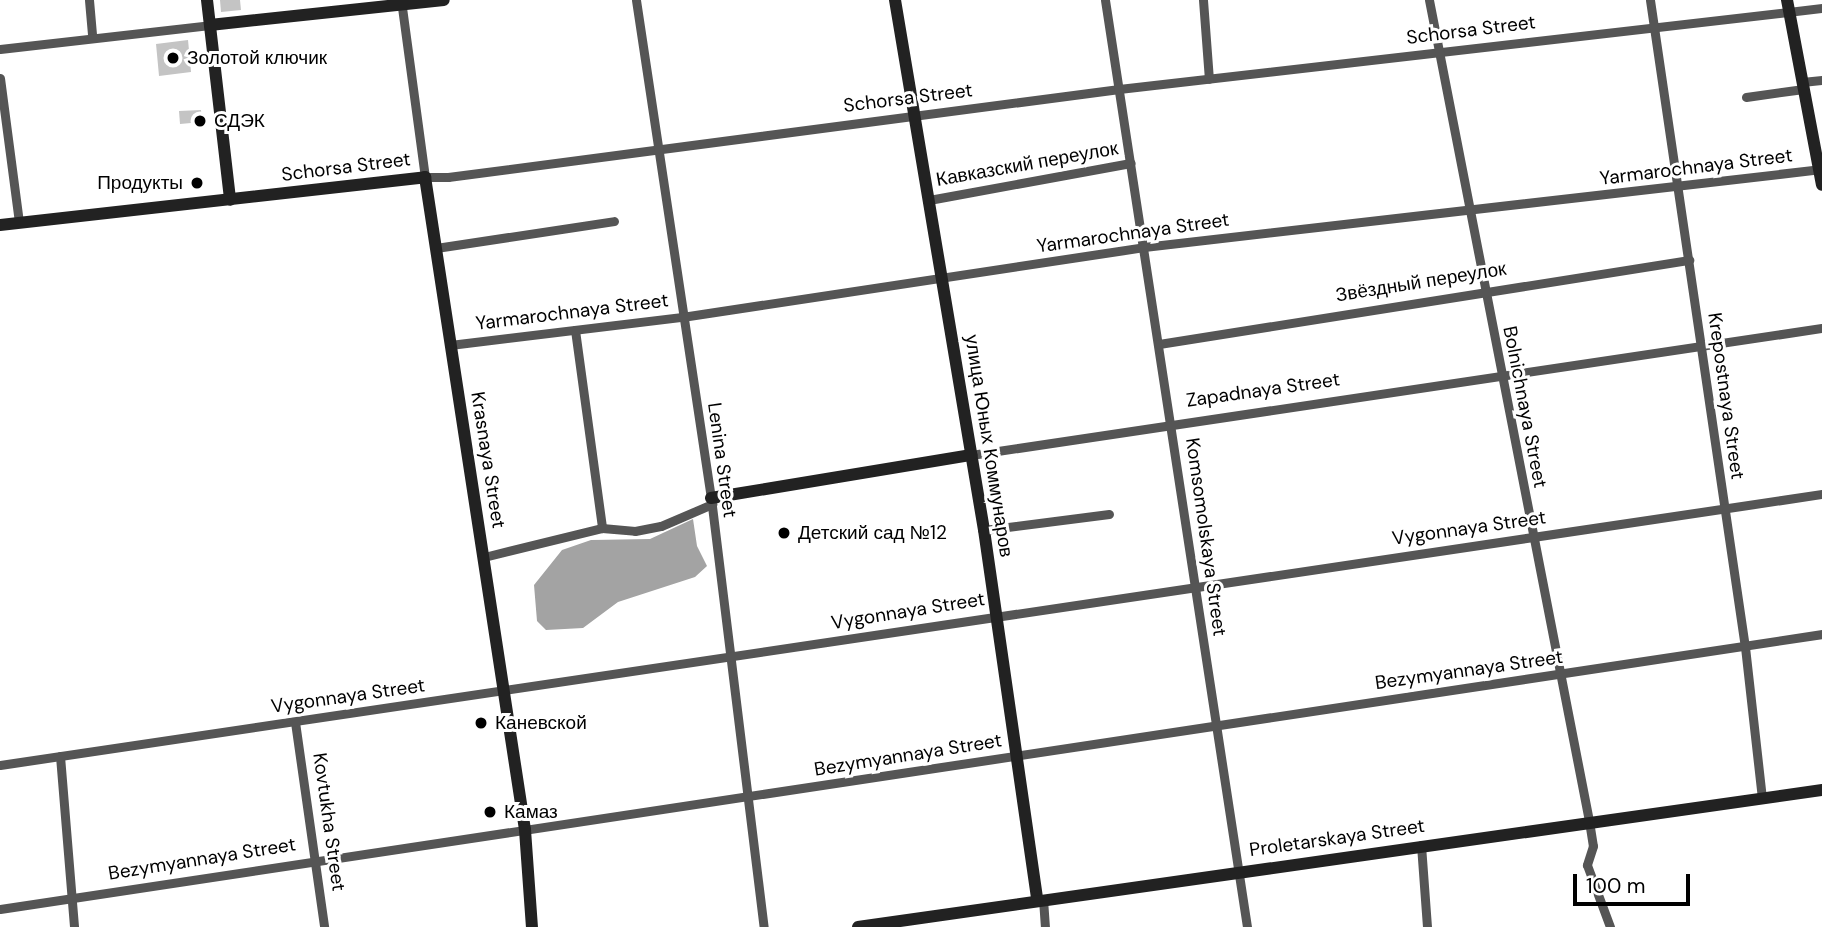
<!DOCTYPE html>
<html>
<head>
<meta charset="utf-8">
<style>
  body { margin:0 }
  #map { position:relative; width:1822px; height:927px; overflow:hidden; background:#fff; font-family:"DM Sans",sans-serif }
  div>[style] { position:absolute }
  .water>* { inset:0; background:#a3a3a3 }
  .building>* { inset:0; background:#c4c4c4 }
  .street>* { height:9px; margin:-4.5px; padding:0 4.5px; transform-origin:4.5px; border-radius:4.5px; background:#555 }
  .secondary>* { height:12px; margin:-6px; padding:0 6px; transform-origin:6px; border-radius:6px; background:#222 }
  .dots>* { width:19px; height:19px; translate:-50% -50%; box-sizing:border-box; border:4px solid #fff; border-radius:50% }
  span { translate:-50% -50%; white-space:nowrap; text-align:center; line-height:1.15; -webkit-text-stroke:6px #fff; paint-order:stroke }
  .street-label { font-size:19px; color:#000 }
  .poi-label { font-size:19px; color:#000 }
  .left { translate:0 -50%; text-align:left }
  .right { translate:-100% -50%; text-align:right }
  .scale { position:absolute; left:1573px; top:874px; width:117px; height:32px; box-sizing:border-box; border:4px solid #000; border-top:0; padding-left:9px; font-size:21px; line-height:24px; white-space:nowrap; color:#000; -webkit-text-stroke:5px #fff; paint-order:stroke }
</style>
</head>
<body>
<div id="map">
  <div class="water">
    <i style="clip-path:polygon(693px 519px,697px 546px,707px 566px,695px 577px,618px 602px,583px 628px,546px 630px,537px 621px,534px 585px,562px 550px,591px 540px,650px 539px)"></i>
  </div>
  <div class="building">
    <i style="clip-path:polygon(220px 0,240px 0,241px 10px,221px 12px)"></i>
    <i style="clip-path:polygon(188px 40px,191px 72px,159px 76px,156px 44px)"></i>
    <i style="clip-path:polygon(201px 110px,202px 122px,180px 124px,179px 111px)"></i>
  </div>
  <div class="street">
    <i style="left:89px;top:0;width:38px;rotate:85deg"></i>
    <i style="left:401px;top:0;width:179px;rotate:82.3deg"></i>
    <i style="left:425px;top:177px;width:23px"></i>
    <i style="left:448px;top:177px;width:677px;rotate:-7.47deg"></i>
    <i style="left:1119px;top:89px;width:708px;rotate:-6.57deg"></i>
    <i style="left:636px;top:0;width:504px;rotate:81.44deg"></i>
    <i style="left:711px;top:498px;width:432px;rotate:83deg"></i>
    <i style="left:1105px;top:0;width:938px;rotate:81.29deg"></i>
    <i style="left:1203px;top:0;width:79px;rotate:85.7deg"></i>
    <i style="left:1429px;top:0;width:836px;rotate:78.97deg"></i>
    <i style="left:1589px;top:821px;width:25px;rotate:81deg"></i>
    <i style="left:1593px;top:846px;width:20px;rotate:108deg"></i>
    <i style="left:1587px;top:865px;width:66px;rotate:69.6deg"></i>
    <i style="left:1650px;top:0;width:654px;rotate:81.65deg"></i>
    <i style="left:1745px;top:647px;width:152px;rotate:83.6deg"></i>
    <i style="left:0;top:49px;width:211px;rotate:-6.5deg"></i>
    <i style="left:0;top:78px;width:146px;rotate:82.5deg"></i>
    <i style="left:1802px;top:82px;width:20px;rotate:-6deg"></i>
    <i style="left:1746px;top:97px;width:58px;rotate:-8deg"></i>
    <i style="left:929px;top:200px;width:205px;rotate:-10.4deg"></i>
    <i style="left:436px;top:248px;width:180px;rotate:-8.6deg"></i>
    <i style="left:575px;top:330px;width:200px;rotate:82.2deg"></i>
    <i style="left:1159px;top:344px;width:537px;rotate:-9.01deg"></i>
    <i style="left:450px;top:345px;width:234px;rotate:-6.9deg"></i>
    <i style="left:682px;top:317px;width:467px;rotate:-8.6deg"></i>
    <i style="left:1144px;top:247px;width:682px;rotate:-6.56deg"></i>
    <i style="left:971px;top:455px;width:860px;rotate:-8.49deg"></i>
    <i style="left:984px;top:530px;width:126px;rotate:-7.3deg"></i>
    <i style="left:484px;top:557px;width:122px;rotate:-13.8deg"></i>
    <i style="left:602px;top:528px;width:33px;rotate:5deg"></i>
    <i style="left:635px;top:531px;width:26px;rotate:-11deg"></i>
    <i style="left:661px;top:526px;width:56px;rotate:-23.3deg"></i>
    <i style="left:295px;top:722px;width:207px;rotate:81.9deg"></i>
    <i style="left:60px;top:756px;width:172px;rotate:85.3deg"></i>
    <i style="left:0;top:765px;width:1842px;rotate:-8.46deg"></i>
    <i style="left:1421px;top:845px;width:82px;rotate:85.8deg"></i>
    <i style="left:1043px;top:899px;width:28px;rotate:86deg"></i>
    <i style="left:0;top:909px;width:1843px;rotate:-8.58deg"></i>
  </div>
  <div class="secondary">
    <i style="left:207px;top:0;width:201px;rotate:83.4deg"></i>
    <i style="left:895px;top:0;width:537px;rotate:80.47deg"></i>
    <i style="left:984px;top:530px;width:374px;rotate:81.8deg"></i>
    <i style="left:1787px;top:0;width:188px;rotate:79.3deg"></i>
    <i style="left:210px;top:25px;width:235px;rotate:-6.1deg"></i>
    <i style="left:0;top:225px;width:428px;rotate:-6.4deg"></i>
    <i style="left:425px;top:177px;width:661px;rotate:81.29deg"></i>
    <i style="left:525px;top:830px;width:97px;rotate:85.9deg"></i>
    <i style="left:711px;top:498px;width:264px;rotate:-9.4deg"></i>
    <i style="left:858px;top:927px;width:974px;rotate:-8.09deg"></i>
  </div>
  <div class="dots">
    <i style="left:173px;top:58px;background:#000"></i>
    <i style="left:200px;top:121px;background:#000"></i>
    <i style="left:197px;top:183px;background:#000"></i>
    <i style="left:784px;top:533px;background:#000"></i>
    <i style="left:481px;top:723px;background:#000"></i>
    <i style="left:490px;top:812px;background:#000"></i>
  </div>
  <div class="street-label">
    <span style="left:1471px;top:30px;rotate:-7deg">Schorsa Street</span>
    <span style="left:908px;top:98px;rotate:-7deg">Schorsa Street</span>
    <span style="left:1027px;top:164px;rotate:-10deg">Кавказский переулок</span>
    <span style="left:346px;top:167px;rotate:-7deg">Schorsa Street</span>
    <span style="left:1696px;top:167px;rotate:-7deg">Yarmarochnaya Street</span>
    <span style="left:1133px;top:233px;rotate:-8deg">Yarmarochnaya Street</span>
    <span style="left:1421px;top:282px;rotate:-9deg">Звёздный переулок</span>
    <span style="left:572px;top:312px;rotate:-7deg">Yarmarochnaya Street</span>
    <span style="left:1263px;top:390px;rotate:-8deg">Zapadnaya Street</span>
    <span style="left:1726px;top:396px;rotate:82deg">Krepostnaya Street</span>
    <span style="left:1525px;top:407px;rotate:79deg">Bolnichnaya Street</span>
    <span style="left:989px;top:446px;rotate:81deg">улица Юных Коммунаров</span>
    <span style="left:488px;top:460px;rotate:81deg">Krasnaya Street</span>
    <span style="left:722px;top:460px;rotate:82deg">Lenina Street</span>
    <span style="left:1469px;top:528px;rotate:-8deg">Vygonnaya Street</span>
    <span style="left:1206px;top:537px;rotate:82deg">Komsomolskaya Street</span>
    <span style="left:908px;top:611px;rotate:-9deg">Vygonnaya Street</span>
    <span style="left:1469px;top:670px;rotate:-8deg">Bezymyannaya Street</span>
    <span style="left:348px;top:696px;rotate:-8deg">Vygonnaya Street</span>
    <span style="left:908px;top:755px;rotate:-9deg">Bezymyannaya Street</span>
    <span style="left:329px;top:822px;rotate:82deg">Kovtukha Street</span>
    <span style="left:1337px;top:838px;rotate:-8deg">Proletarskaya Street</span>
    <span style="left:202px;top:859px;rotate:-9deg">Bezymyannaya Street</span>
  </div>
  <div class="poi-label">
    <span class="left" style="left:187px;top:58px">Золотой ключик</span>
    <span class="left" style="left:214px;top:121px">СДЭК</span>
    <span class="right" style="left:183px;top:183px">Продукты</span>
    <span class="left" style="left:798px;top:533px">Детский сад №12</span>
    <span class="left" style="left:495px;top:723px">Каневской</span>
    <span class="left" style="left:504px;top:812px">Камаз</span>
  </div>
  <div class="scale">100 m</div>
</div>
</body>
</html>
